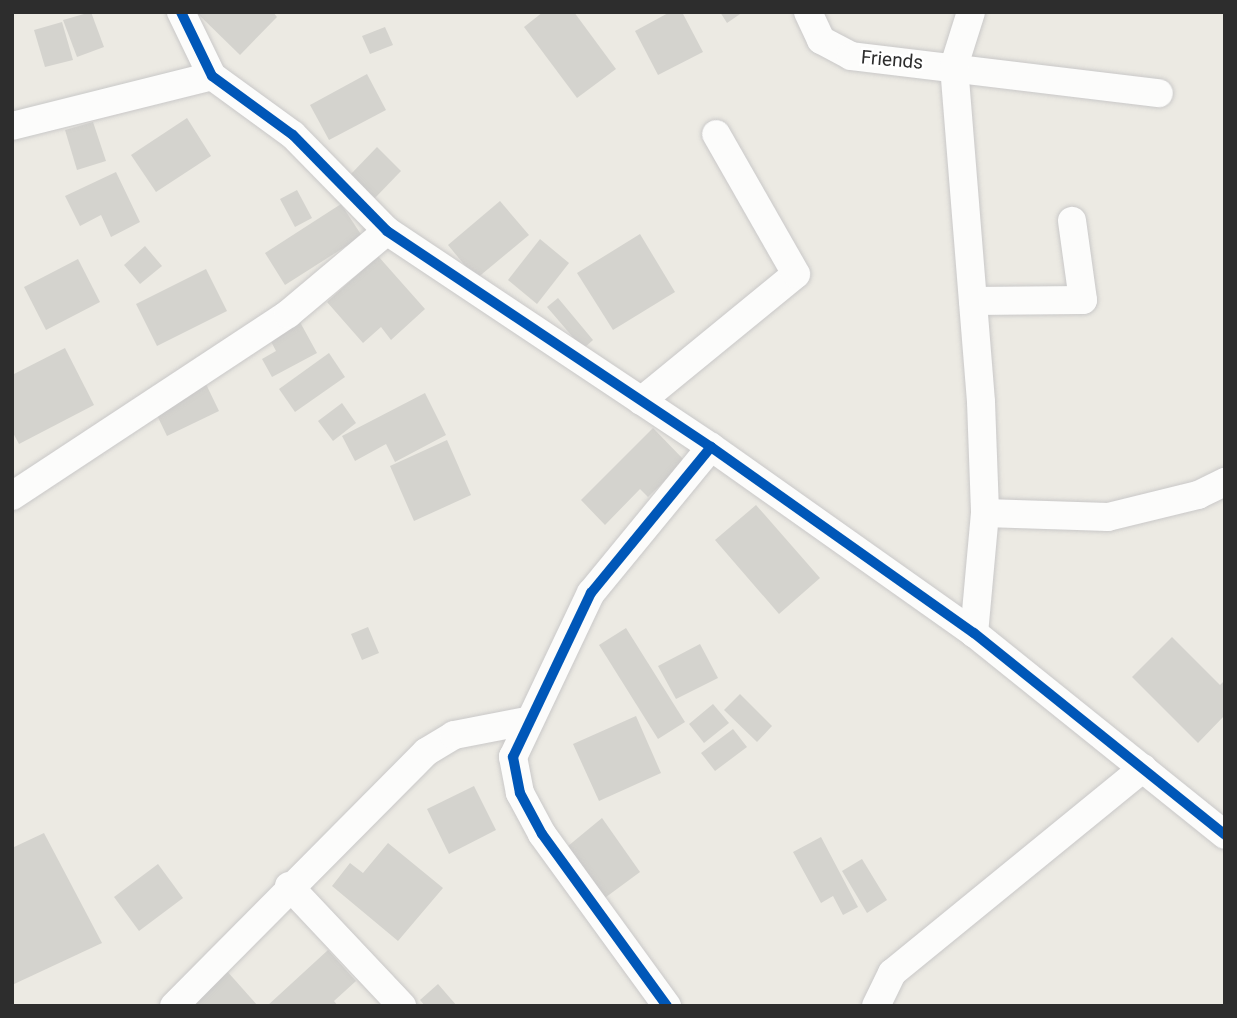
<!DOCTYPE html>
<html>
<head>
<meta charset="utf-8">
<style>
  body { margin:0 }
  #map { position:relative; width:1237px; height:1018px; overflow:hidden; background:#eceae3; font-family:Roboto,sans-serif }
  div>[style] { position:absolute }
  .building>* { inset:0; background:#d4d3ce }
  .roads { filter:drop-shadow(0 0 2px #c9c8c8) drop-shadow(0 0 2px #c9c8c8) }
  .minor>* { height:28px; margin:-14px; padding:0 14px; transform-origin:14px; border-radius:14px; background:#fcfcfb }
  .cycleway>* { height:10px; margin:-5px; padding:0 5px; transform-origin:5px; border-radius:5px; background:#0057b8 }
  span { translate:-50% -50%; white-space:nowrap; text-align:center; line-height:1.15; -webkit-text-stroke:5px #fff; paint-order:stroke }
  .street-label { font-size:19px; color:#2d2d2d }
  .frame { position:absolute; inset:0; border:14px solid #2d2d2d; pointer-events:none }
</style>
</head>
<body>
<div id="map">
  <div class="building">
    <i style="clip-path:polygon(91px 12px,104px 47px,77px 57px,63px 20px)"></i>
    <i style="clip-path:polygon(196px 12px,273px 12px,277px 17px,240px 55px)"></i>
    <i style="clip-path:polygon(543px 12px,574px 12px,616px 69px,577px 98px,524px 27px)"></i>
    <i style="clip-path:polygon(670px 12px,682px 12px,703px 52px,658px 75px,635px 31px)"></i>
    <i style="clip-path:polygon(720px 12px,743px 12px,727px 23px)"></i>
    <i style="clip-path:polygon(62px 22px,73px 60px,45px 67px,34px 30px)"></i>
    <i style="clip-path:polygon(385px 27px,393px 45px,370px 54px,362px 36px)"></i>
    <i style="clip-path:polygon(367px 74px,386px 110px,329px 140px,310px 105px)"></i>
    <i style="clip-path:polygon(187px 118px,211px 156px,156px 192px,131px 155px)"></i>
    <i style="clip-path:polygon(93px 122px,106px 161px,77px 170px,65px 130px)"></i>
    <i style="clip-path:polygon(377px 147px,401px 171px,374px 199px,350px 175px)"></i>
    <i style="clip-path:polygon(116px 172px,140px 222px,111px 237px,101px 215px,80px 226px,65px 196px)"></i>
    <i style="clip-path:polygon(297px 190px,312px 218px,295px 227px,280px 199px)"></i>
    <i style="clip-path:polygon(500px 201px,529px 235px,476px 279px,448px 245px)"></i>
    <i style="clip-path:polygon(341px 204px,362px 236px,285px 285px,265px 253px)"></i>
    <i style="clip-path:polygon(640px 234px,675px 292px,613px 330px,577px 273px)"></i>
    <i style="clip-path:polygon(540px 239px,569px 263px,537px 304px,508px 280px)"></i>
    <i style="clip-path:polygon(145px 246px,162px 266px,140px 284px,124px 265px)"></i>
    <i style="clip-path:polygon(378px 256px,425px 309px,391px 340px,381px 327px,363px 343px,327px 302px)"></i>
    <i style="clip-path:polygon(78px 259px,100px 302px,46px 330px,24px 287px)"></i>
    <i style="clip-path:polygon(206px 269px,227px 311px,157px 346px,136px 304px)"></i>
    <i style="clip-path:polygon(558px 298px,593px 340px,583px 349px,547px 307px)"></i>
    <i style="clip-path:polygon(295px 313px,317px 353px,272px 377px,262px 359px,276px 351px,265px 330px)"></i>
    <i style="clip-path:polygon(65px 348px,94px 405px,19px 444px,12px 431px,12px 375px)"></i>
    <i style="clip-path:polygon(329px 353px,345px 377px,295px 412px,279px 389px)"></i>
    <i style="clip-path:polygon(204px 380px,219px 411px,167px 436px,152px 405px)"></i>
    <i style="clip-path:polygon(425px 393px,446px 435px,395px 462px,386px 444px,355px 461px,342px 436px)"></i>
    <i style="clip-path:polygon(342px 403px,356px 423px,333px 441px,318px 421px)"></i>
    <i style="clip-path:polygon(653px 428px,685px 461px,648px 497px,640px 489px,605px 525px,581px 500px)"></i>
    <i style="clip-path:polygon(447px 440px,471px 495px,414px 521px,390px 466px)"></i>
    <i style="clip-path:polygon(756px 505px,820px 578px,779px 614px,715px 540px)"></i>
    <i style="clip-path:polygon(368px 627px,379px 653px,362px 660px,351px 634px)"></i>
    <i style="clip-path:polygon(626px 628px,685px 722px,658px 739px,599px 645px)"></i>
    <i style="clip-path:polygon(1172px 637px,1220px 685px,1225px 680px,1225px 715px,1198px 743px,1132px 677px)"></i>
    <i style="clip-path:polygon(700px 644px,718px 678px,676px 699px,658px 666px)"></i>
    <i style="clip-path:polygon(740px 694px,772px 726px,757px 742px,724px 710px)"></i>
    <i style="clip-path:polygon(713px 704px,729px 723px,704px 743px,689px 724px)"></i>
    <i style="clip-path:polygon(636px 716px,661px 773px,599px 801px,573px 744px)"></i>
    <i style="clip-path:polygon(733px 729px,747px 747px,715px 771px,701px 753px)"></i>
    <i style="clip-path:polygon(474px 786px,496px 830px,449px 854px,427px 809px)"></i>
    <i style="clip-path:polygon(602px 818px,640px 872px,602px 900px,562px 851px)"></i>
    <i style="clip-path:polygon(44px 833px,102px 943px,12px 985px,12px 848px)"></i>
    <i style="clip-path:polygon(821px 837px,858px 907px,843px 915px,833px 896px,821px 903px,793px 852px)"></i>
    <i style="clip-path:polygon(388px 843px,443px 888px,398px 941px,332px 886px,350px 863px,363px 873px)"></i>
    <i style="clip-path:polygon(862px 859px,887px 900px,867px 913px,842px 871px)"></i>
    <i style="clip-path:polygon(158px 864px,183px 898px,139px 931px,114px 897px)"></i>
    <i style="clip-path:polygon(328px 950px,356px 981px,334px 1001px,338px 1006px,267px 1006px)"></i>
    <i style="clip-path:polygon(226px 970px,258px 1006px,187px 1006px)"></i>
    <i style="clip-path:polygon(438px 984px,457px 1006px,425px 1006px,420px 1000px)"></i>
  </div>
  <div class="roads">
    <div class="minor">
      <i style="left:181px;top:12px;width:71px;rotate:64.2deg"></i>
      <i style="left:212px;top:76px;width:100px;rotate:36.1deg"></i>
      <i style="left:293px;top:135px;width:134px;rotate:45.6deg"></i>
      <i style="left:387px;top:231px;width:389px;rotate:33.7deg"></i>
      <i style="left:711px;top:447px;width:322px;rotate:35.3deg"></i>
      <i style="left:974px;top:633px;width:322px;rotate:38.8deg"></i>
      <i style="left:808px;top:12px;width:31px;rotate:65deg"></i>
      <i style="left:821px;top:40px;width:34px;rotate:28deg"></i>
      <i style="left:851px;top:56px;width:310px;rotate:6.9deg"></i>
      <i style="left:971px;top:12px;width:57px;rotate:107.5deg"></i>
      <i style="left:954px;top:66px;width:337px;rotate:85.4deg"></i>
      <i style="left:981px;top:402px;width:111px;rotate:87.9deg"></i>
      <i style="left:985px;top:513px;width:121px;rotate:95.2deg"></i>
      <i style="left:12px;top:126px;width:206px;rotate:-14deg"></i>
      <i style="left:973px;top:301px;width:110px;rotate:-0.5deg"></i>
      <i style="left:1083px;top:300px;width:80px;rotate:-97.9deg"></i>
      <i style="left:641px;top:401px;width:200px;rotate:-39.3deg"></i>
      <i style="left:796px;top:274px;width:161px;rotate:-119.7deg"></i>
      <i style="left:12px;top:496px;width:331px;rotate:-33.4deg"></i>
      <i style="left:288px;top:314px;width:129px;rotate:-40deg"></i>
      <i style="left:985px;top:513px;width:123px;rotate:1.9deg"></i>
      <i style="left:1108px;top:517px;width:93px;rotate:-13.7deg"></i>
      <i style="left:1198px;top:495px;width:30px;rotate:-26deg"></i>
      <i style="left:289px;top:886px;width:165px;rotate:46.7deg"></i>
      <i style="left:174px;top:1006px;width:358px;rotate:-45.2deg"></i>
      <i style="left:426px;top:752px;width:33px;rotate:-31deg"></i>
      <i style="left:454px;top:735px;width:74px;rotate:-10.9deg"></i>
      <i style="left:667px;top:1006px;width:213px;rotate:-126deg"></i>
      <i style="left:542px;top:834px;width:47px;rotate:-118.2deg"></i>
      <i style="left:520px;top:793px;width:37px;rotate:-101deg"></i>
      <i style="left:513px;top:757px;width:182px;rotate:-64.6deg"></i>
      <i style="left:591px;top:593px;width:189px;rotate:-50.6deg"></i>
      <i style="left:876px;top:1006px;width:37px;rotate:-64deg"></i>
      <i style="left:892px;top:973px;width:324px;rotate:-39.2deg"></i>
    </div>
  </div>
  <div class="cycleway">
    <i style="left:181px;top:12px;width:71px;rotate:64.2deg"></i>
    <i style="left:212px;top:76px;width:100px;rotate:36.1deg"></i>
    <i style="left:293px;top:135px;width:134px;rotate:45.6deg"></i>
    <i style="left:387px;top:231px;width:389px;rotate:33.7deg"></i>
    <i style="left:711px;top:447px;width:322px;rotate:35.3deg"></i>
    <i style="left:974px;top:633px;width:322px;rotate:38.8deg"></i>
    <i style="left:667px;top:1006px;width:213px;rotate:-126deg"></i>
    <i style="left:542px;top:834px;width:47px;rotate:-118.2deg"></i>
    <i style="left:520px;top:793px;width:37px;rotate:-101deg"></i>
    <i style="left:513px;top:757px;width:182px;rotate:-64.6deg"></i>
    <i style="left:591px;top:593px;width:189px;rotate:-50.6deg"></i>
  </div>
  <div class="street-label">
    <span style="left:892px;top:60px;rotate:5deg">Friends</span>
  </div>
  <div class="frame"></div>
</div>
</body>
</html>
